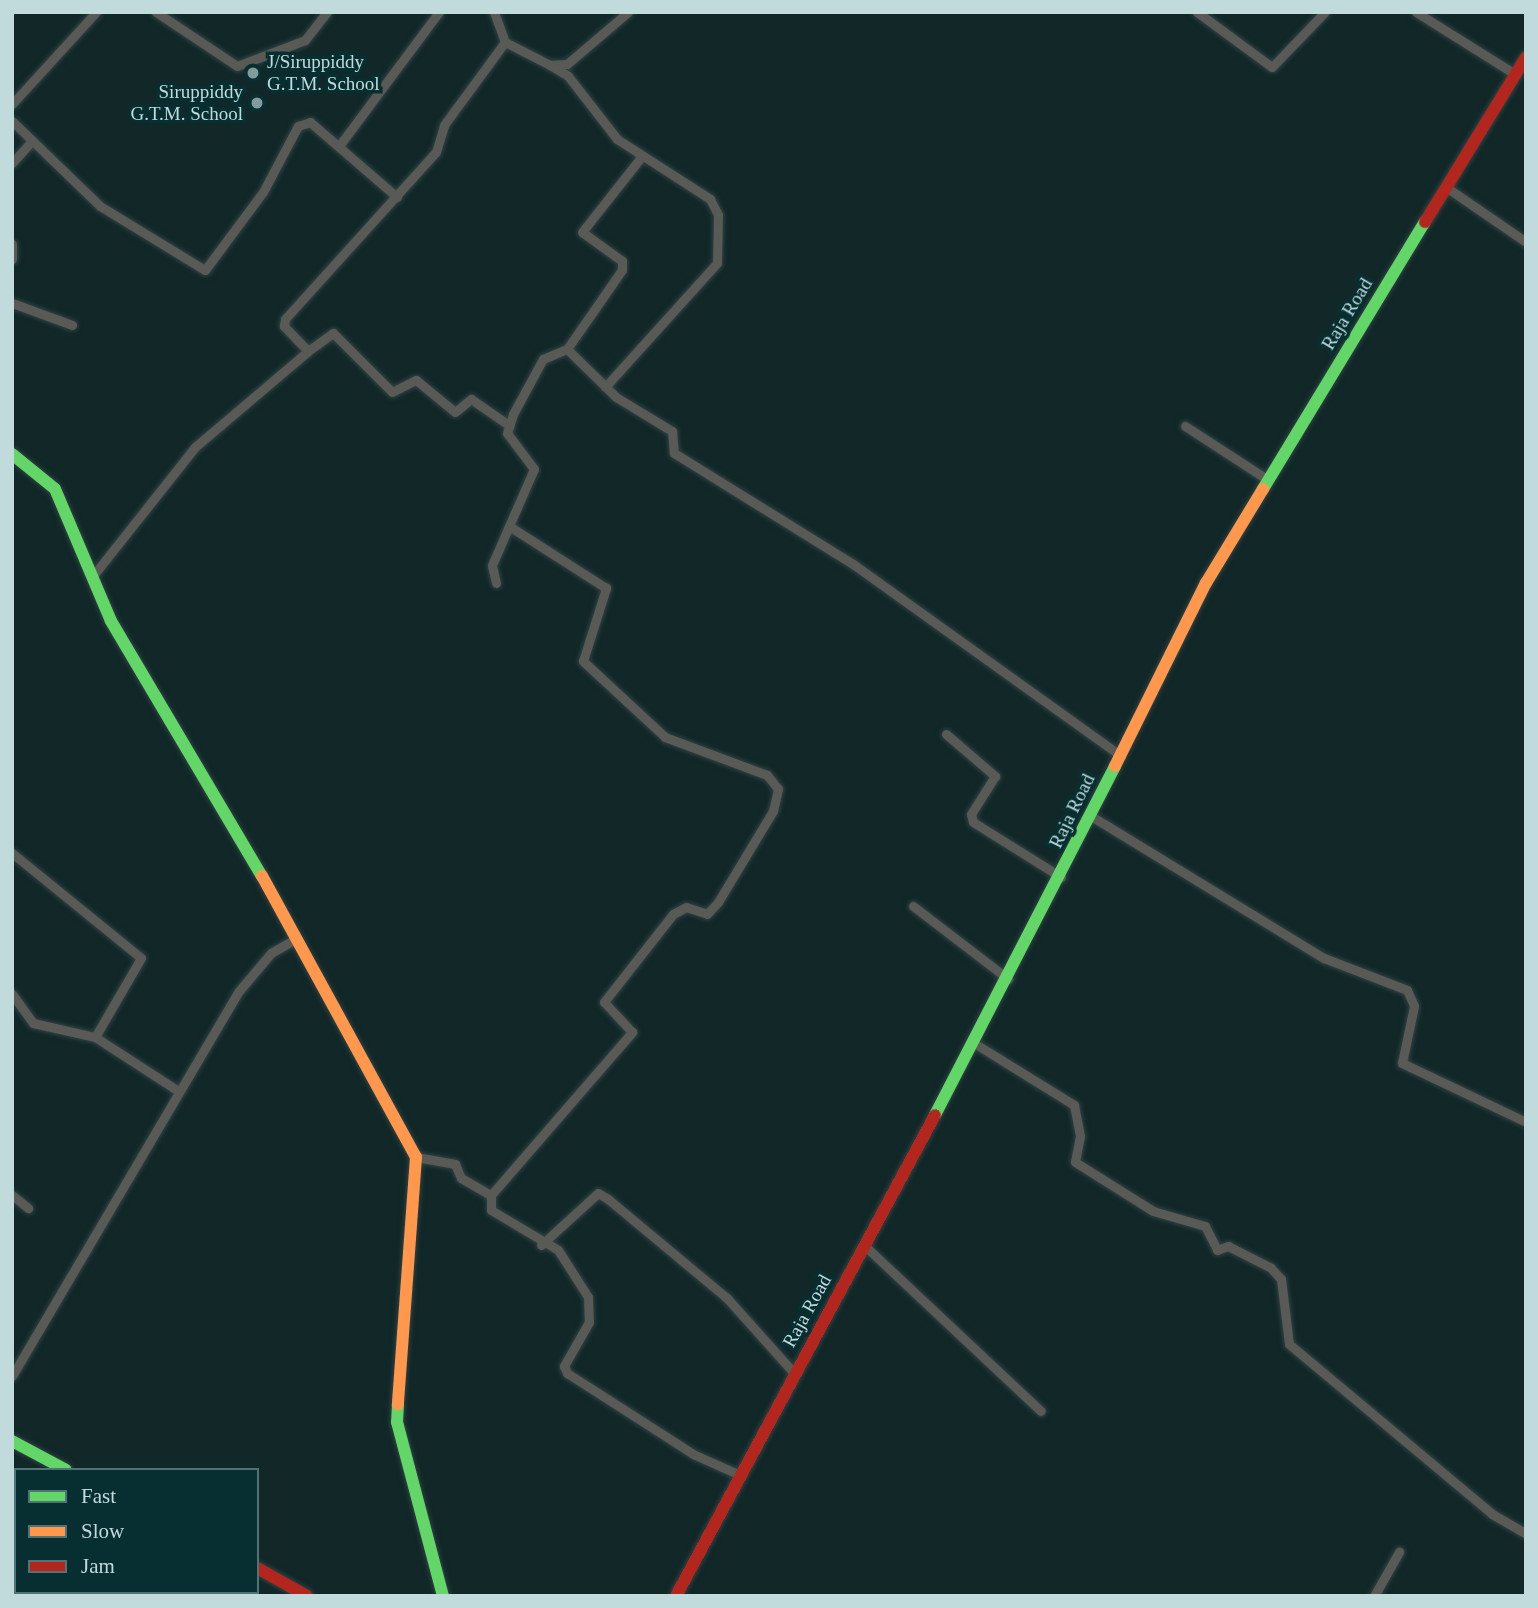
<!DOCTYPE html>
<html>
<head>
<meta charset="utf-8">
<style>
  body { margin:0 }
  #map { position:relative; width:1538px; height:1608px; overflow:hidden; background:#112728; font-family:"Times New Roman",serif }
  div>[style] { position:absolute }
  .roads { filter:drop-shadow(0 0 2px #2f4243) drop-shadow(0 0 2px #2f4243) }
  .street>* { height:9px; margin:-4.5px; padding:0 4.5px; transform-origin:4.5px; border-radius:4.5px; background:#595955 }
  .fast>* { height:12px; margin:-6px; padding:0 6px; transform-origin:6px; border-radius:6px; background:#63d668 }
  .slow>* { height:12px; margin:-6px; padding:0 6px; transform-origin:6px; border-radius:6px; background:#ff974d }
  .jam>* { height:12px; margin:-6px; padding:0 6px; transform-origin:6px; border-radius:6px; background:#b3261e }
  .dots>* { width:19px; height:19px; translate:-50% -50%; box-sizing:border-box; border:4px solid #072f32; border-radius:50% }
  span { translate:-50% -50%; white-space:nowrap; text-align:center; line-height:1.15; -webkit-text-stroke:7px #072f32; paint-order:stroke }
  .poi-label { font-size:19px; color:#c1dadb }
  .left { translate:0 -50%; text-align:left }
  .right { translate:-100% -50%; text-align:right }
  .street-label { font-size:19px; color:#c1dadb }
  .frame { position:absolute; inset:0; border:14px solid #c1dadb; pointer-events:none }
  .legend { position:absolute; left:14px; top:1468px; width:245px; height:126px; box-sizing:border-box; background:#072f32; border:2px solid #517376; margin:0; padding:9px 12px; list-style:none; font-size:21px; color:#c1dadb }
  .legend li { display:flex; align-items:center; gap:14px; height:35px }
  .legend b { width:35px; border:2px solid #517376 }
</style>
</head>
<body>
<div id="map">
  <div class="roads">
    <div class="street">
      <i style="left:156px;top:12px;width:97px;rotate:33.7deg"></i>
      <i style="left:237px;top:66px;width:73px;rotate:-20.9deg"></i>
      <i style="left:305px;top:40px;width:36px;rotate:-52deg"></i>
      <i style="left:494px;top:12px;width:32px;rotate:70deg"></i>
      <i style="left:505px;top:42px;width:51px;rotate:27.1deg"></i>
      <i style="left:550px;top:65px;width:17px;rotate:-3deg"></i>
      <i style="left:567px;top:64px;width:80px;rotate:-40.4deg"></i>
      <i style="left:1197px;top:12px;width:93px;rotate:36.3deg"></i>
      <i style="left:1272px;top:67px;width:76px;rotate:-46.1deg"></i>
      <i style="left:1416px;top:12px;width:117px;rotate:32.1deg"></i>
      <i style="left:550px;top:65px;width:21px;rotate:31deg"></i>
      <i style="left:568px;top:76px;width:80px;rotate:52.1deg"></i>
      <i style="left:617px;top:139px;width:111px;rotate:32.8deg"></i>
      <i style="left:710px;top:199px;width:18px;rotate:63deg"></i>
      <i style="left:718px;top:215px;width:48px;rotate:91.2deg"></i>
      <i style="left:717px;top:263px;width:167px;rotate:132.1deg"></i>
      <i style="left:12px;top:104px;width:125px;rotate:-47.6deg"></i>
      <i style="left:12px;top:121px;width:122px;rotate:44deg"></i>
      <i style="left:100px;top:206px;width:123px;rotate:31.4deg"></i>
      <i style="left:205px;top:270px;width:97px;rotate:-53.4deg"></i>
      <i style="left:263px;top:192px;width:75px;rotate:-62.1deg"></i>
      <i style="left:298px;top:126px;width:13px;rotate:-18deg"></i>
      <i style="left:310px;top:122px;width:115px;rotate:40.8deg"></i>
      <i style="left:339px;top:146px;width:167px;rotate:-53.3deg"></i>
      <i style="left:12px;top:163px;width:30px;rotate:-48deg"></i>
      <i style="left:1446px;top:187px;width:97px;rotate:34.5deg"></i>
      <i style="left:12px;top:244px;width:15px;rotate:90deg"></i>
      <i style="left:12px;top:303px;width:64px;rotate:20.1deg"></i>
      <i style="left:567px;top:349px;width:96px;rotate:-55.2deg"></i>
      <i style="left:622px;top:270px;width:9px;rotate:-90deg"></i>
      <i style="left:622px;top:261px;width:49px;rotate:-144.1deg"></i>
      <i style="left:582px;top:232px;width:97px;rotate:-51.7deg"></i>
      <i style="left:308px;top:351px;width:31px;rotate:-36deg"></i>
      <i style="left:333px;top:333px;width:83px;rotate:45deg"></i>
      <i style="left:392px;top:392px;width:27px;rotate:-27deg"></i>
      <i style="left:416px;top:380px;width:50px;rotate:39.4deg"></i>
      <i style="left:455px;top:412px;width:21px;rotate:-39deg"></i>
      <i style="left:471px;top:399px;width:47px;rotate:34.7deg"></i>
      <i style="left:1185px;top:426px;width:99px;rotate:33deg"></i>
      <i style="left:92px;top:577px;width:166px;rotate:-51.6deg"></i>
      <i style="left:195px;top:447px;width:148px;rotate:-40.3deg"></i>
      <i style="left:308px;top:351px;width:35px;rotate:-134deg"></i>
      <i style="left:284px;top:326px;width:7px;rotate:-82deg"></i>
      <i style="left:285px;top:319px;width:225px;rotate:-47.9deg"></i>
      <i style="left:436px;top:152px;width:28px;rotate:-73deg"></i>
      <i style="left:444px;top:125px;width:103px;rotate:-53.7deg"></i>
      <i style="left:496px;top:583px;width:18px;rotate:-103deg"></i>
      <i style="left:492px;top:565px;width:105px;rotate:-66.4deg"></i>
      <i style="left:534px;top:469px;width:45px;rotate:-126.9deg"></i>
      <i style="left:507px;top:433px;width:20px;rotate:-72deg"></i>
      <i style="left:513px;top:414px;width:63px;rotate:-61.4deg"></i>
      <i style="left:543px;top:359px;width:26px;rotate:-23deg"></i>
      <i style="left:567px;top:349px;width:69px;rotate:44.4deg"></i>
      <i style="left:616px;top:397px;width:66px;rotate:31.3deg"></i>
      <i style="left:672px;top:431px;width:22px;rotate:85deg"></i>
      <i style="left:674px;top:453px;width:211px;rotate:31.8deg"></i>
      <i style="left:853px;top:564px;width:330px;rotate:35.6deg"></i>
      <i style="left:946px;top:734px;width:65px;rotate:40.6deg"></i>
      <i style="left:995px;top:776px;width:45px;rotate:122.3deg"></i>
      <i style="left:971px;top:814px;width:8px;rotate:76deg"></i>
      <i style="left:973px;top:822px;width:104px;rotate:32deg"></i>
      <i style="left:1091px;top:816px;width:273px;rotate:31.4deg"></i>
      <i style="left:1324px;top:958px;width:89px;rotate:21.1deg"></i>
      <i style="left:1407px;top:990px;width:17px;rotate:66deg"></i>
      <i style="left:1414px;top:1006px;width:58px;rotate:101.9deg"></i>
      <i style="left:1402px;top:1063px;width:137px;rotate:25.4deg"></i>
      <i style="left:12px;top:853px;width:166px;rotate:39.1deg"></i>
      <i style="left:141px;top:958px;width:91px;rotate:120.2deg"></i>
      <i style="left:913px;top:906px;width:120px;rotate:37.5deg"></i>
      <i style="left:12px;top:994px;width:36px;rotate:54deg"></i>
      <i style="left:33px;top:1023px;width:64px;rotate:12.7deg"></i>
      <i style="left:95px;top:1037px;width:98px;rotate:32.9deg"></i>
      <i style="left:974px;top:1043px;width:118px;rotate:31.8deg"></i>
      <i style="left:1074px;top:1105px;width:32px;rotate:79deg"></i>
      <i style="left:1080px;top:1136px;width:26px;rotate:101deg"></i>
      <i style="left:1075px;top:1162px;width:92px;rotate:32.1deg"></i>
      <i style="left:1153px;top:1211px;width:54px;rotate:16.1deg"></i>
      <i style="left:1205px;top:1226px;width:27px;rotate:63deg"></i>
      <i style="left:1217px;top:1250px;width:12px;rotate:-20deg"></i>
      <i style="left:1228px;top:1246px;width:48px;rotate:27.1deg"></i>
      <i style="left:1271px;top:1268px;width:15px;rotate:48deg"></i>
      <i style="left:1281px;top:1279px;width:65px;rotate:83deg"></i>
      <i style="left:1289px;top:1344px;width:265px;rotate:39.9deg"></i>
      <i style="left:1492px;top:1514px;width:39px;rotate:30deg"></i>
      <i style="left:416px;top:1157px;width:40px;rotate:10deg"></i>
      <i style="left:455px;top:1164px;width:15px;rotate:67deg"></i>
      <i style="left:461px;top:1178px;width:34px;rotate:30deg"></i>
      <i style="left:491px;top:1195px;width:15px;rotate:90deg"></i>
      <i style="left:491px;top:1210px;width:78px;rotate:30.8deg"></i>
      <i style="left:558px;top:1250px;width:56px;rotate:57.4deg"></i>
      <i style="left:588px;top:1297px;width:25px;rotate:88deg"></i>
      <i style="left:589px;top:1322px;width:51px;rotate:119.6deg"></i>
      <i style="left:564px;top:1366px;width:8px;rotate:67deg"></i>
      <i style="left:567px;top:1373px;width:150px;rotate:32.7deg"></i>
      <i style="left:693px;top:1454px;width:51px;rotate:24.1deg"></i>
      <i style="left:12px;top:1195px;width:21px;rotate:39deg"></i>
      <i style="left:491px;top:1195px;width:216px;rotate:-49.1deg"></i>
      <i style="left:632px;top:1032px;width:41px;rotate:-133deg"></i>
      <i style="left:604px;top:1002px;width:112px;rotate:-51.9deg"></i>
      <i style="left:673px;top:914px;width:15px;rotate:-28deg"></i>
      <i style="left:686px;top:907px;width:22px;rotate:18deg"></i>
      <i style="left:707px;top:914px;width:16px;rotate:-47deg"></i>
      <i style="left:718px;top:902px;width:106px;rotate:-58.9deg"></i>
      <i style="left:773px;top:811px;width:23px;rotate:-77deg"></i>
      <i style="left:778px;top:789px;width:18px;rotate:-128deg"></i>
      <i style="left:767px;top:775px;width:109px;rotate:-159.6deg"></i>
      <i style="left:665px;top:737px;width:112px;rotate:-137.2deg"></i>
      <i style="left:583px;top:661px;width:77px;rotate:-72.5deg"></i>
      <i style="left:606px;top:588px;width:115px;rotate:-147.4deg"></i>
      <i style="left:541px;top:1245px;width:77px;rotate:-42.4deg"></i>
      <i style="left:598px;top:1193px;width:12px;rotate:31deg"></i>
      <i style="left:608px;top:1199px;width:155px;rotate:39.8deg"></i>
      <i style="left:727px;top:1298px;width:102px;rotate:48.2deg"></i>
      <i style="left:865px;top:1246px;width:241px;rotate:43.2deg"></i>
      <i style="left:12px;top:1376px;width:447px;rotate:-59.5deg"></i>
      <i style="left:239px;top:991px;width:50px;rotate:-49.9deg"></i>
      <i style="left:271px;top:953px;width:30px;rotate:-30deg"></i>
      <i style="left:1374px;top:1596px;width:51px;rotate:-60.4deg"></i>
    </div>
    <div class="fast">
      <i style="left:12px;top:454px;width:55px;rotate:39.1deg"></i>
      <i style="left:55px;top:489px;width:143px;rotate:67deg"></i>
      <i style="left:111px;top:621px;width:296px;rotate:59.4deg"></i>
      <i style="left:1263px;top:489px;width:312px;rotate:-58.8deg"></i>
      <i style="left:935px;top:1115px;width:393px;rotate:-62.7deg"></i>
      <i style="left:398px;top:1404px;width:18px;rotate:93deg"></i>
      <i style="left:397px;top:1422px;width:180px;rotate:75.2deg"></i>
      <i style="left:12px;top:1441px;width:61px;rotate:28.2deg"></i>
    </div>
    <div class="slow">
      <i style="left:1115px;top:766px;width:204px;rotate:-63.6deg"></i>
      <i style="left:1206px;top:583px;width:110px;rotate:-58.8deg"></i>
      <i style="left:262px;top:876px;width:320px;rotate:61.3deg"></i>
      <i style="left:416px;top:1157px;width:248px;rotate:94.2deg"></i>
      <i style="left:12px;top:1551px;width:4px;rotate:-27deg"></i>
    </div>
    <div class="jam">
      <i style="left:1425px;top:222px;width:193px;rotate:-58.5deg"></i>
      <i style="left:257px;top:1568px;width:57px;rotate:29.2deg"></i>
      <i style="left:676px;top:1596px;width:546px;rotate:-61.7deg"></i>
    </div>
  </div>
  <div class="dots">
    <i style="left:253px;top:73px;background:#839b9c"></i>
    <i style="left:257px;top:103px;background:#839b9c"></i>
  </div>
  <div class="poi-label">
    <span class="left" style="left:267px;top:73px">J/Siruppiddy<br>G.T.M. School</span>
    <span class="right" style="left:243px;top:103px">Siruppiddy<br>G.T.M. School</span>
  </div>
  <div class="street-label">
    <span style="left:1347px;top:314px;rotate:-59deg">Raja Road</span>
    <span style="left:1072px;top:811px;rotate:-64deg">Raja Road</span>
    <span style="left:807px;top:1311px;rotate:-61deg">Raja Road</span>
  </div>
  <div class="frame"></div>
  <ul class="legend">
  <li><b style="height:9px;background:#63d668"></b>Fast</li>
  <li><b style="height:9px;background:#ff974d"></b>Slow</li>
  <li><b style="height:9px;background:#b3261e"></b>Jam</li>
  </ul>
</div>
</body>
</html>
